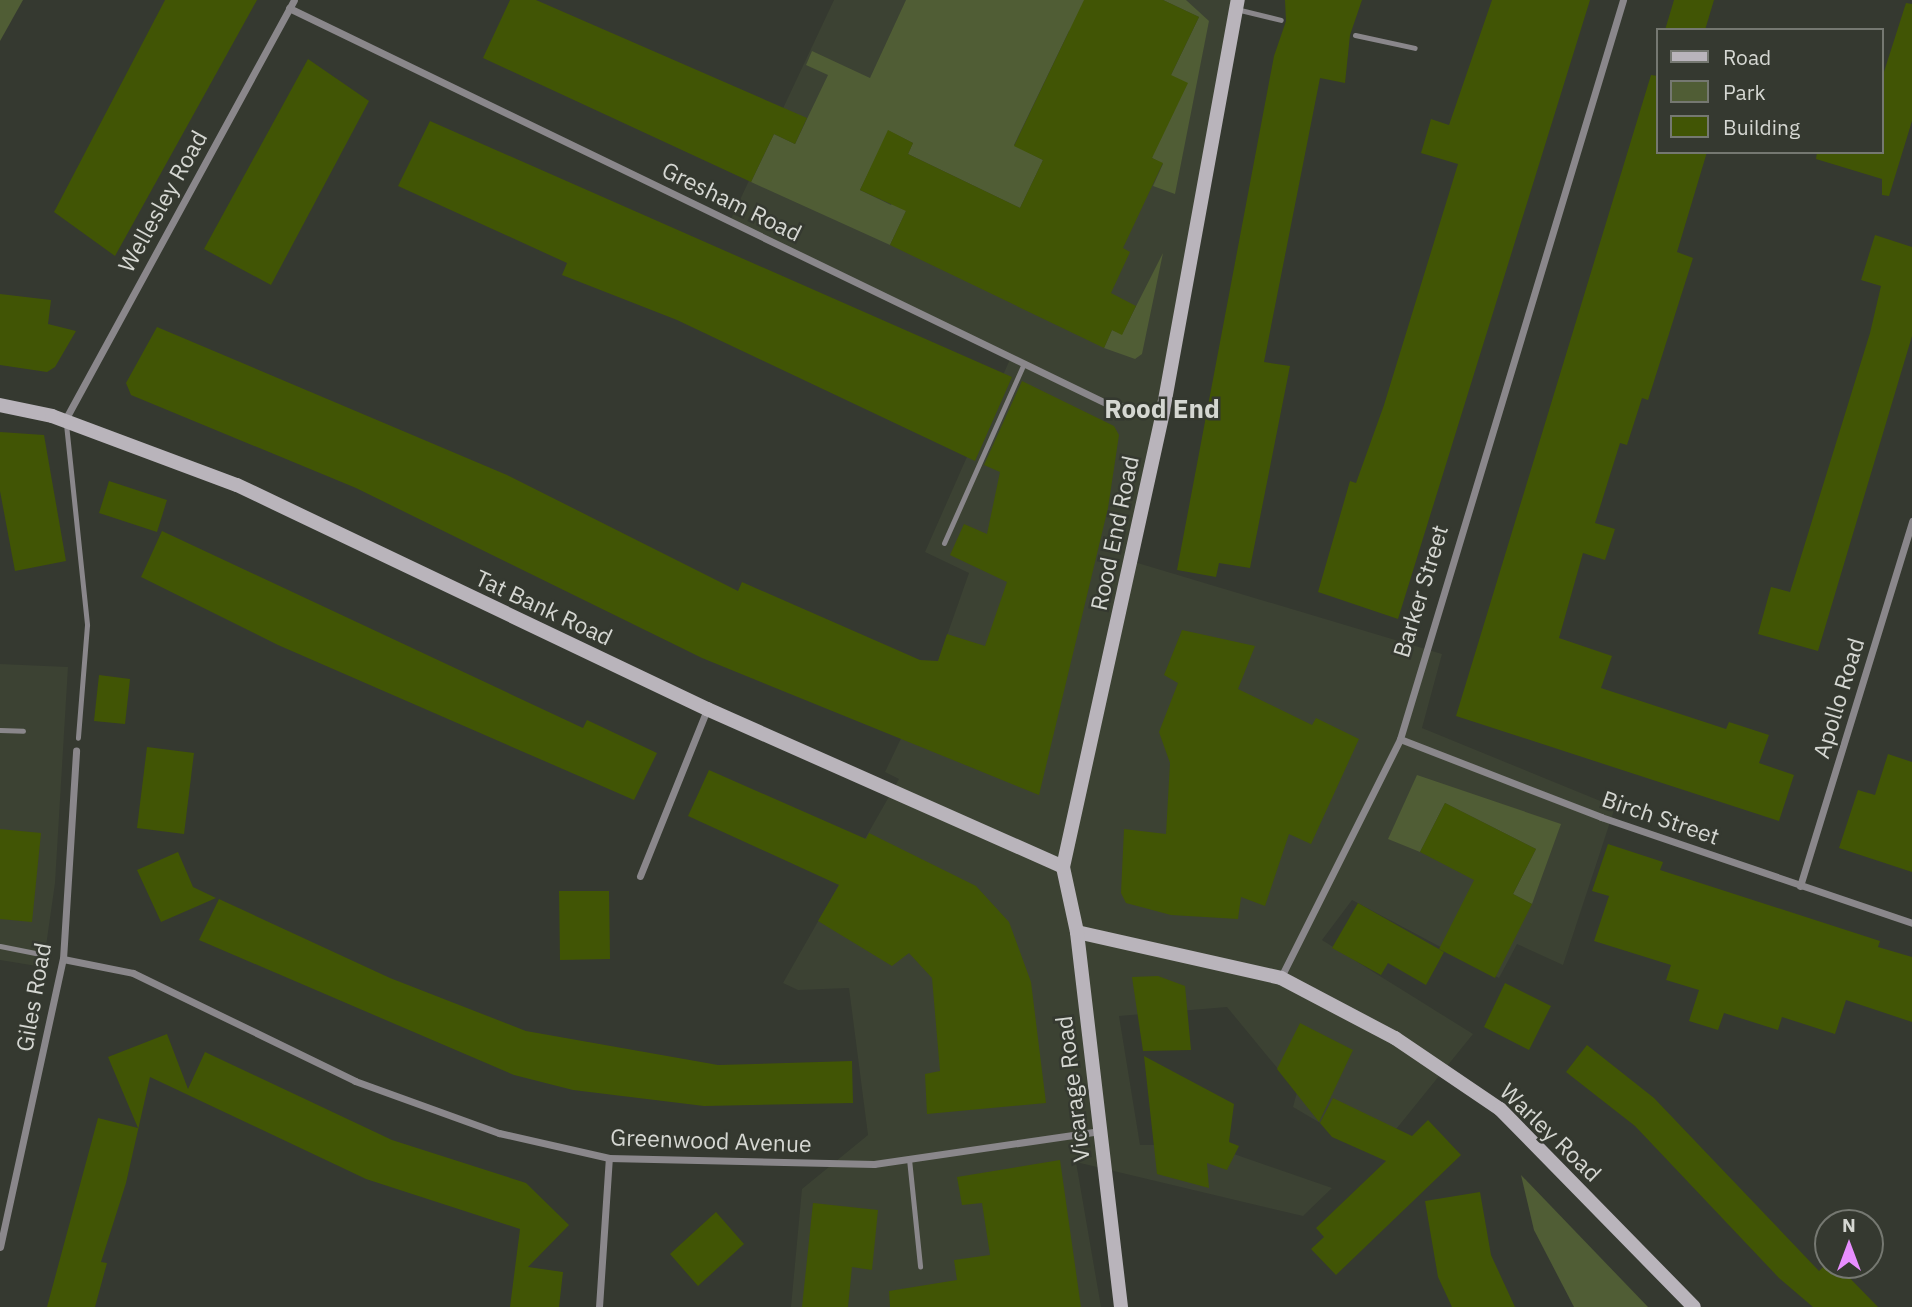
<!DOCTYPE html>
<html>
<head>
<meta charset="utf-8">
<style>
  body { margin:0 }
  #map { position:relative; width:1912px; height:1307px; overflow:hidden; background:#353930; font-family:"IBM Plex Sans",sans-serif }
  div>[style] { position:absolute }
  .built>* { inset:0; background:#3c4233 }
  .green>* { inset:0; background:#505d35 }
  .building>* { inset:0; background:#415505 }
  .lane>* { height:5px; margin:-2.5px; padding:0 2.5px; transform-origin:2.5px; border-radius:2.5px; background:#8a878b }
  .street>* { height:7px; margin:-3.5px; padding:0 3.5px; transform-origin:3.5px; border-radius:3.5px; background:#8a878b }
  .secondary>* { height:14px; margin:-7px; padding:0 7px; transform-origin:7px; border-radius:7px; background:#b9b4bb }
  span { translate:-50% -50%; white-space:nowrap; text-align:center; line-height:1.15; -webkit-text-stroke:5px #353930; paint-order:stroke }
  .street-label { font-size:23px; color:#d5d7d2 }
  .quarter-label { font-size:26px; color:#d5d7d2; font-weight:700 }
  .legend { position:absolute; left:1656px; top:28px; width:228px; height:126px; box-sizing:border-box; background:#353930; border:2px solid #757871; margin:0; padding:9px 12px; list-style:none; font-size:21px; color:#d5d7d2 }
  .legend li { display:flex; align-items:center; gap:14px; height:35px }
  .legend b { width:35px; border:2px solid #757871 }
  .north { position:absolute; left:1814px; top:1209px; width:70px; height:70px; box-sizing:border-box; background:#353930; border:2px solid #757871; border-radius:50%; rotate:0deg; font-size:19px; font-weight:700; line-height:28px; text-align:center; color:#d5d7d2 }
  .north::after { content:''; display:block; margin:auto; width:24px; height:32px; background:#e88eff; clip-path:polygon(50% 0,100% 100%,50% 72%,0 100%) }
</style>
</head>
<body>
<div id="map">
  <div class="built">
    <i style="clip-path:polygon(834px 0,1238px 0,1131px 561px,1442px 654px,1422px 728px,1615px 807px,1563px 965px,1517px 944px,1499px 978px,1352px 900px,1322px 940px,1473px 1034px,1397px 1128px,1368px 1151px,1293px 1107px,1297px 1092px,1227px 1007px,1119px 1016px,1140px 1145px,1208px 1145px,1332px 1188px,1303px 1216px,1076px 1162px,1101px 1307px,791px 1307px,802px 1189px,868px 1135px,849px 988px,798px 990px,783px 983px,899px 779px,885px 772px,938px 661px,969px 573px,925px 552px,1011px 357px,730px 221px)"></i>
    <i style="clip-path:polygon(0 664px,68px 667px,55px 883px,43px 967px,0 960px)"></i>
  </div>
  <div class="green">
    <i style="clip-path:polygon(0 0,23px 0,0 41px)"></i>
    <i style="clip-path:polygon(906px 0,1127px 0,1069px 31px,1014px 145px,1043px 160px,1020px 208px,908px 154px,913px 143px,889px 131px,860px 190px,891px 205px,900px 187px,914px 194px,890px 245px,751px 182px,774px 134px,795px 144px,828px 75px,806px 65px,812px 51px,870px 78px)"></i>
    <i style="clip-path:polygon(1163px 0,1186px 0,1209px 21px,1175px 194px,1153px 186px,1163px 164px,1152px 158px,1171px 75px,1199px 17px)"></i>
    <i style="clip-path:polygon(1163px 253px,1142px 354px,1135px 359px,1104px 348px,1112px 330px,1122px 334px)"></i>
    <i style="clip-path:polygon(1417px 775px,1561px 824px,1532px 904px,1513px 894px,1536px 849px,1445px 803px,1420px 852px,1388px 839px)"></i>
    <i style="clip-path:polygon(1521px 1175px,1648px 1307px,1574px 1307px,1534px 1230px)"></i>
  </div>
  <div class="building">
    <i style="clip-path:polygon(165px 0,257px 0,115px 256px,54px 212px)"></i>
    <i style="clip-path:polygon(510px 0,536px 0,807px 118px,795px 144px,774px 134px,751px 182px,483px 58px)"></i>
    <i style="clip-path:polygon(1084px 0,1163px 0,1199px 17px,1171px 75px,1188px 83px,1152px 158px,1163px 163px,1123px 248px,1130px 252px,1111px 293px,1136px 306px,1122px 335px,1112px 330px,1104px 348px,890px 245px,906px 211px,860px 190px,888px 130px,913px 143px,908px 154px,1020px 208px,1043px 160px,1014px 146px)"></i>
    <i style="clip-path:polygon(1285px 0,1362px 0,1350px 35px,1345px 83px,1320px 78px,1264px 362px,1290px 366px,1250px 568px,1219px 563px,1216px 577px,1177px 570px,1274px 56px,1286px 21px)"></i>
    <i style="clip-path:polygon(1492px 0,1590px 0,1398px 619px,1318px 592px,1350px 481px,1356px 483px,1384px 405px,1458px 164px,1421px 153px,1431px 119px,1449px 125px)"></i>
    <i style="clip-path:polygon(1674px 0,1714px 0,1705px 30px,1665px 30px)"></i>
    <i style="clip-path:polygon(1906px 3px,1912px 4px,1912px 121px,1889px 196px,1882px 195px,1882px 179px,1816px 159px,1817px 152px,1882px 152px,1882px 78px)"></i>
    <i style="clip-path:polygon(308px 59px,369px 101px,271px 285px,204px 249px)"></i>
    <i style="clip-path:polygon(1651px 75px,1658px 76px,1658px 152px,1707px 152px,1677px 252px,1693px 258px,1648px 400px,1642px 398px,1627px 445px,1620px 443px,1595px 523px,1615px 529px,1605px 560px,1583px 553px,1559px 638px,1612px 656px,1601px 688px,1726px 729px,1729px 722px,1769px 735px,1759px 763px,1794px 775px,1779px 821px,1456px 716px)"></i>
    <i style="clip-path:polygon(430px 121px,1012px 377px,975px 461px,677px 320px,562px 275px,567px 263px,398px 186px)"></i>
    <i style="clip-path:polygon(1875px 235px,1912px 247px,1912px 336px,1818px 651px,1758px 634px,1771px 587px,1790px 592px,1870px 333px,1881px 286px,1861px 280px)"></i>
    <i style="clip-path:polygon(0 294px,51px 300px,48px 324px,76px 331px,55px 367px,47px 372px,0 365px)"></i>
    <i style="clip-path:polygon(157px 327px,507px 475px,738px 591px,742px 582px,920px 660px,938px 661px,947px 634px,985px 646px,1007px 582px,950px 555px,964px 524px,987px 534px,1000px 472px,984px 465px,1022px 381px,1114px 426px,1119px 435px,1108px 508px,1039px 795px,702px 658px,356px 488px,131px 395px,126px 383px)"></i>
    <i style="clip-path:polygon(0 432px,44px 435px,66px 561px,15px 571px,0 491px)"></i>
    <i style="clip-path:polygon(109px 481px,167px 500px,157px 532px,99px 513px)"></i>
    <i style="clip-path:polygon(162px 531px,583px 728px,587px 720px,657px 753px,634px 800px,278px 645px,141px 577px)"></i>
    <i style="clip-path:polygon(1182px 630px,1255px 646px,1238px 689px,1312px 725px,1316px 718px,1359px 739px,1311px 844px,1289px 834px,1265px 906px,1241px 897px,1238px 919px,1171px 915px,1126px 903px,1121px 893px,1124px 829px,1166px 834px,1170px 763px,1159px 732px,1178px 683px,1164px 675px)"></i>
    <i style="clip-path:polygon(99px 675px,130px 679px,125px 724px,94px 721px)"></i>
    <i style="clip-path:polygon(147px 747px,194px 753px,184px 834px,137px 828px)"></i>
    <i style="clip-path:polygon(1888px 754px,1912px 762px,1912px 872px,1839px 848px,1858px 790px,1875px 795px)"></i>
    <i style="clip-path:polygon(709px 770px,866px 839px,869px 833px,976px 886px,1009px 922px,1031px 982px,1046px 1103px,927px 1114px,925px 1074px,940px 1071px,932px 978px,909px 953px,892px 966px,818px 921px,839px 885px,688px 816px)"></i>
    <i style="clip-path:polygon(1445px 803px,1536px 849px,1513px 894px,1532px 904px,1495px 978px,1439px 949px,1474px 880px,1420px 852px)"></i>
    <i style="clip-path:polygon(0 829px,41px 833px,32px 922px,0 919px)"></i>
    <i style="clip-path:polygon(1608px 844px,1663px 862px,1660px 870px,1880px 941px,1878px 947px,1912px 957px,1912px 1022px,1846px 1000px,1835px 1034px,1782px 1017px,1778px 1030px,1724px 1013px,1718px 1030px,1689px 1021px,1699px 990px,1666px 980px,1671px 965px,1594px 941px,1609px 896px,1592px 891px)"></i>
    <i style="clip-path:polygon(178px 852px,193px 887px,216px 898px,161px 922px,137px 870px)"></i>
    <i style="clip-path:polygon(559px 891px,609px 891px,610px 959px,560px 960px)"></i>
    <i style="clip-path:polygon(219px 899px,390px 978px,526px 1031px,718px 1065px,852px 1061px,853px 1103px,704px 1106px,573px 1090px,514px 1075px,199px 940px)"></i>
    <i style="clip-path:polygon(1358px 903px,1444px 952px,1426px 985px,1388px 963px,1381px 975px,1332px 948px)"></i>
    <i style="clip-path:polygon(1158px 976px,1185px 986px,1191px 1050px,1143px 1051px,1132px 977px)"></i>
    <i style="clip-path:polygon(1505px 983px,1551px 1006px,1529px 1050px,1484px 1027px)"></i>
    <i style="clip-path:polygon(1300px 1023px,1353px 1050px,1319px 1122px,1277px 1069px)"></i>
    <i style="clip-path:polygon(167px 1034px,188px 1089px,205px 1052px,392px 1140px,526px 1183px,569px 1225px,528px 1267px,563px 1272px,559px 1307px,510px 1307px,520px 1229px,366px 1179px,150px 1077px,126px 1183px,101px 1262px,107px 1263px,95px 1307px,47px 1307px,98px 1118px,138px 1128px,108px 1057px)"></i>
    <i style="clip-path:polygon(1587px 1045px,1654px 1098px,1819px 1271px,1828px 1262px,1837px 1265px,1878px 1307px,1813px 1307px,1779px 1278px,1635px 1126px,1566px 1072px)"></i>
    <i style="clip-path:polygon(1144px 1056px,1234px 1104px,1229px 1142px,1239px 1146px,1227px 1170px,1207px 1163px,1209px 1188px,1157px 1174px)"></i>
    <i style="clip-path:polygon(1333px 1098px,1412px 1136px,1428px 1120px,1461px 1155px,1336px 1275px,1311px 1249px,1324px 1237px,1316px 1228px,1386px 1161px,1332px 1137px,1320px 1123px)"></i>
    <i style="clip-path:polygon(1060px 1160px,1081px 1307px,890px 1307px,889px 1291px,957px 1280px,954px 1260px,990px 1255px,982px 1203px,962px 1205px,957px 1177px)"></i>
    <i style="clip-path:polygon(1480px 1192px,1491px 1255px,1515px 1307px,1452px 1307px,1438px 1277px,1425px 1201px)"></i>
    <i style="clip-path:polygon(813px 1203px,878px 1210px,872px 1270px,852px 1267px,848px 1307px,802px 1307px)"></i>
    <i style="clip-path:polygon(716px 1212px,744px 1244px,698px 1286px,670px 1254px)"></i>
  </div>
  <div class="lane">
    <i style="left:1236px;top:9px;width:46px;rotate:13.7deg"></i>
    <i style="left:1355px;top:35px;width:61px;rotate:12.2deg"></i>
    <i style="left:66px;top:424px;width:202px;rotate:84deg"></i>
    <i style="left:87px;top:625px;width:113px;rotate:94.6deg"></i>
    <i style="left:944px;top:543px;width:197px;rotate:-66deg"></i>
    <i style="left:0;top:730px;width:23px;rotate:2deg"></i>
    <i style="left:0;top:946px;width:41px;rotate:11.3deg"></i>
    <i style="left:909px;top:1159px;width:108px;rotate:84.1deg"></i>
  </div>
  <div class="street">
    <i style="left:289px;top:8px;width:912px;rotate:25.81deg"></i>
    <i style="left:1110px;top:405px;width:53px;rotate:6.5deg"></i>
    <i style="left:65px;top:420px;width:478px;rotate:-61.4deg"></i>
    <i style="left:1400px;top:739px;width:216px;rotate:21.2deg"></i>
    <i style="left:1601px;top:817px;width:329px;rotate:18.8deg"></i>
    <i style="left:640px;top:876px;width:180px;rotate:-68.1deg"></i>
    <i style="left:1800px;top:886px;width:382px;rotate:-72.9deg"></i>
    <i style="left:63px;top:959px;width:71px;rotate:11.3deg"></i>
    <i style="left:133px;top:973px;width:247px;rotate:25.9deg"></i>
    <i style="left:355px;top:1081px;width:153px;rotate:19.9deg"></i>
    <i style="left:499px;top:1133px;width:113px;rotate:12.8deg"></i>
    <i style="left:609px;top:1158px;width:265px;rotate:1.3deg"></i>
    <i style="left:874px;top:1164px;width:227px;rotate:-8.3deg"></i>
    <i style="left:1281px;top:977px;width:266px;rotate:-63.4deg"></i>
    <i style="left:1400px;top:739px;width:772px;rotate:-73.21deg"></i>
    <i style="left:0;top:1247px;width:295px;rotate:-77.7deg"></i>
    <i style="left:63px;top:959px;width:209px;rotate:-86.4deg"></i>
    <i style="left:599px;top:1307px;width:149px;rotate:-86.2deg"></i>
  </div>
  <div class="secondary">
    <i style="left:0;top:405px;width:53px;rotate:11.9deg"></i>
    <i style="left:52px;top:416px;width:197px;rotate:20.5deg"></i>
    <i style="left:237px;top:485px;width:521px;rotate:25.48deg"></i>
    <i style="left:707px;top:709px;width:389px;rotate:23.9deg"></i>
    <i style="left:1077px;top:932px;width:209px;rotate:12.7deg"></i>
    <i style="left:1281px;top:978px;width:129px;rotate:27.8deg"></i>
    <i style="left:1395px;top:1038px;width:127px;rotate:34.1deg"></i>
    <i style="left:1500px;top:1109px;width:277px;rotate:45.6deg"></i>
    <i style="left:1121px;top:1307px;width:378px;rotate:-96.7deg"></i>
    <i style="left:1077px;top:932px;width:66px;rotate:-102.2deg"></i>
    <i style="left:1063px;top:867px;width:467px;rotate:-77.6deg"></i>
    <i style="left:1163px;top:411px;width:418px;rotate:-79.7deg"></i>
  </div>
  <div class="street-label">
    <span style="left:162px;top:201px;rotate:-61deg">Wellesley Road</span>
    <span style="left:732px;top:201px;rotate:26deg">Gresham Road</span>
    <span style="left:1114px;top:533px;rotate:-78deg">Rood End Road</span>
    <span style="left:1420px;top:591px;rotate:-73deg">Barker Street</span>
    <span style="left:544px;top:607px;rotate:25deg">Tat Bank Road</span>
    <span style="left:1838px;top:698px;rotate:-73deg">Apollo Road</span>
    <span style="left:1661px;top:817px;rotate:19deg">Birch Street</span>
    <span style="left:33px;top:997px;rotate:-80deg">Giles Road</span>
    <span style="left:1072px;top:1089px;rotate:-97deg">Vicarage Road</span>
    <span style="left:1551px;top:1132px;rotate:44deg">Warley Road</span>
    <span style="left:711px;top:1140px;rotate:2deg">Greenwood Avenue</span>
  </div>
  <div class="quarter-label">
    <span style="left:1162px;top:409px">Rood End</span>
  </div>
  <ul class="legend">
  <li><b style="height:9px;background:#b9b4bb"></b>Road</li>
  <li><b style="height:19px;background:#505d35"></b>Park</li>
  <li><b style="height:19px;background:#415505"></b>Building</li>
  </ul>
  <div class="north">N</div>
</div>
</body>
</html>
